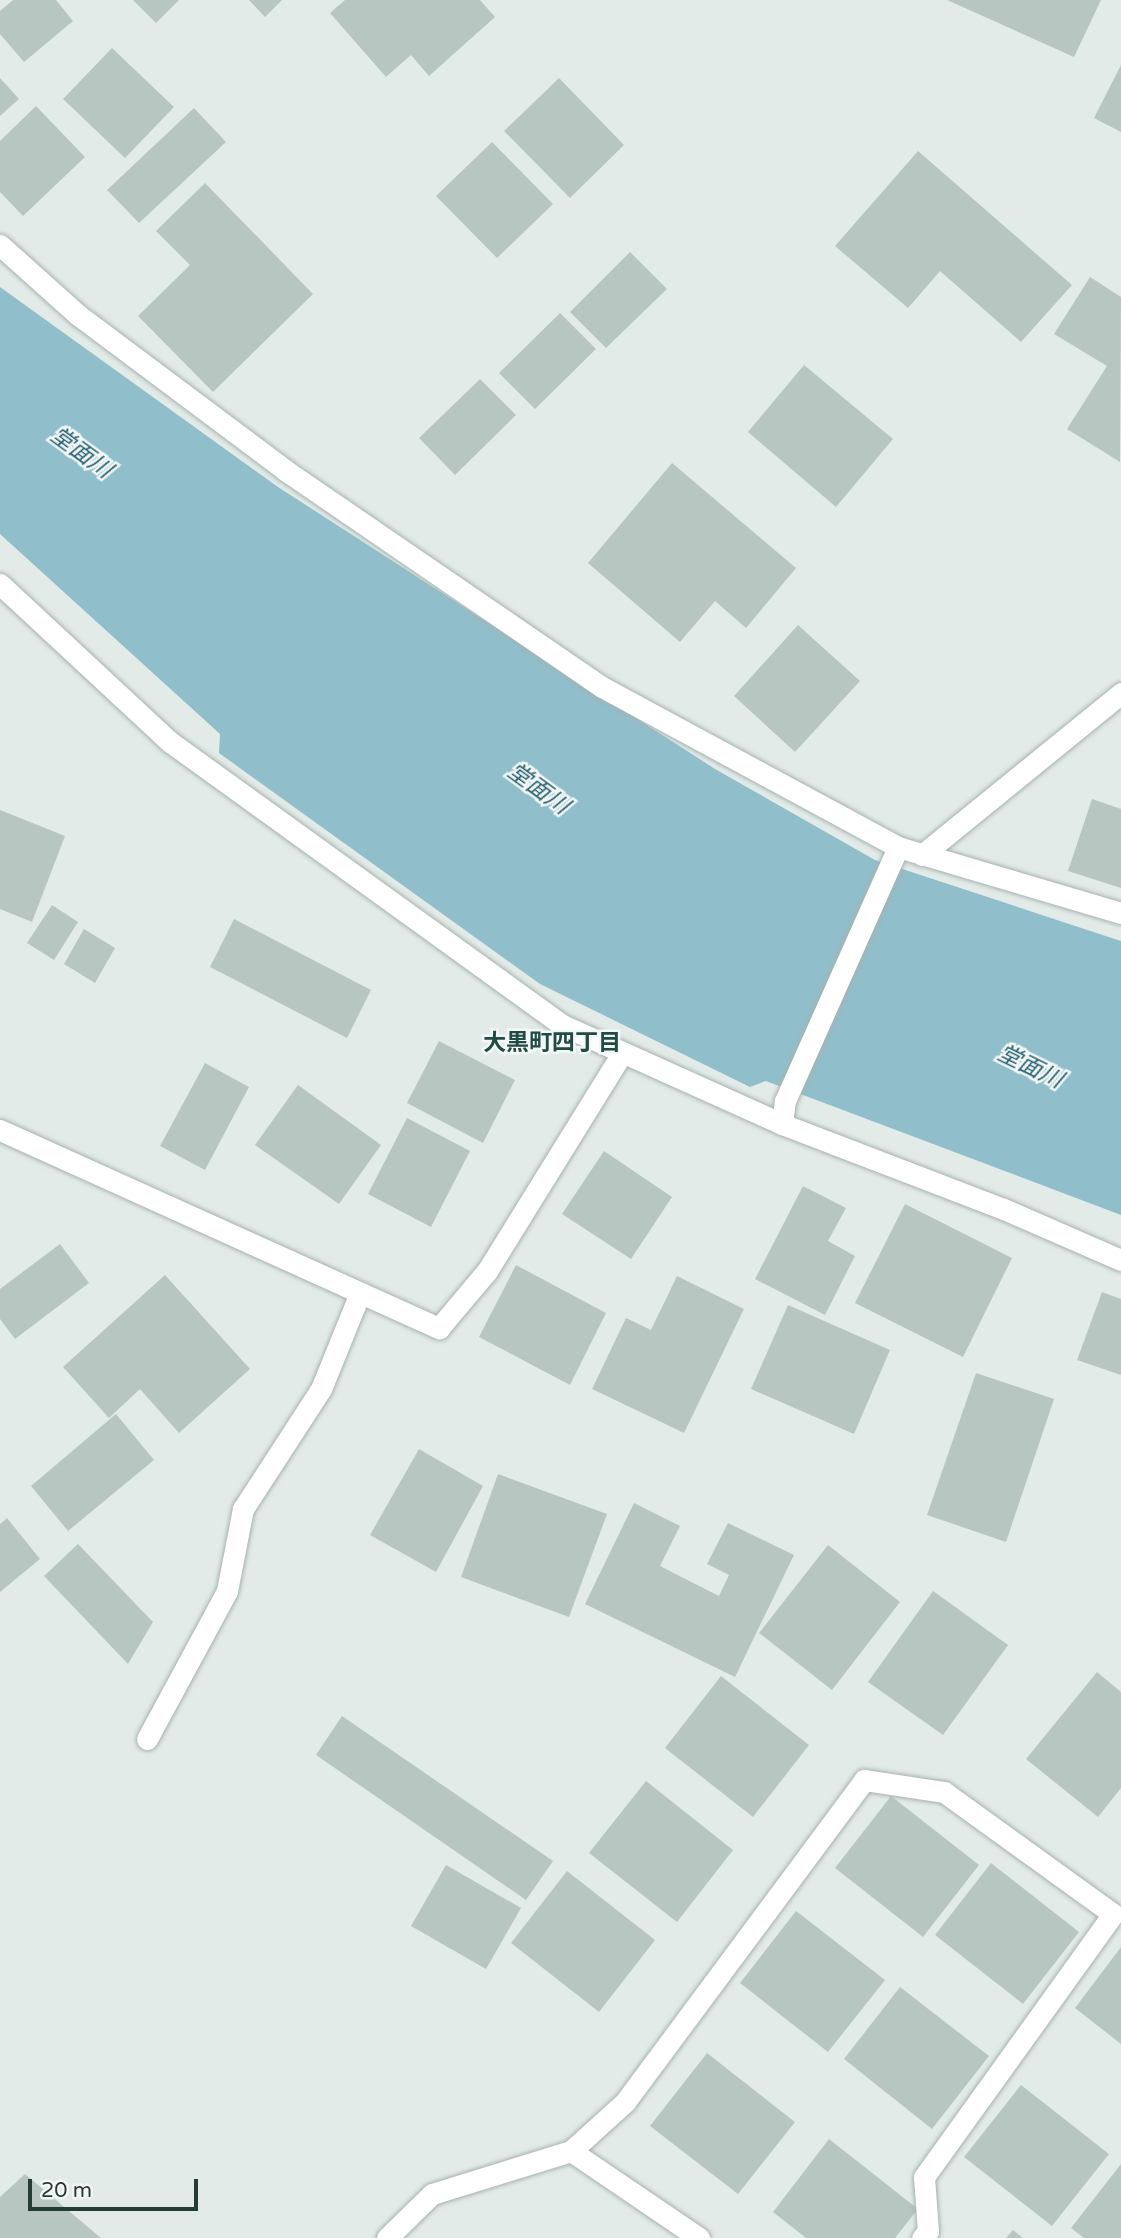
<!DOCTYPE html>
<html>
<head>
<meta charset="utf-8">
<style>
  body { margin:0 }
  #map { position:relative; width:1121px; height:2238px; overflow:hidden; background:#e3ebe8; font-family:"Varela Round","Noto Sans JP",sans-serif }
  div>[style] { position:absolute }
  .water>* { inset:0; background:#91becb }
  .building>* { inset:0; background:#b8c6c1 }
  .roads { filter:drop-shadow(0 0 2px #a6b3af) drop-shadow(0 0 2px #a6b3af) }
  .minor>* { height:21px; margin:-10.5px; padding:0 10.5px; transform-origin:10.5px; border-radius:10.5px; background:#fff }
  span { translate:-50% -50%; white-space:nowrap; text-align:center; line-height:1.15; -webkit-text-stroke:5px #f3f8f6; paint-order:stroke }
  .water-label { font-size:23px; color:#255f71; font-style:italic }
  .neighbourhood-label { font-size:23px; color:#224b44; font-weight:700 }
  .scale { position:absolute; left:28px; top:2179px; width:170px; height:32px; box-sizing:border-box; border:4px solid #243b36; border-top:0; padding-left:9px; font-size:21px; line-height:24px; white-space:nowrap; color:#243b36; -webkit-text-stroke:5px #f3f8f6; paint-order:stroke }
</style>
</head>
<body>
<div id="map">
  <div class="water">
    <i style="clip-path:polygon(0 287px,278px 487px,715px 769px,875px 860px,1121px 941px,1121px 1215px,766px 1081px,750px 1087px,540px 984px,219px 753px,220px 734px,0 534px)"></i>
  </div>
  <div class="building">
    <i style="clip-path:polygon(13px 0,56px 0,73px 21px,24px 62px,0 34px,0 11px)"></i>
    <i style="clip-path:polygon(133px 0,179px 0,156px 23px)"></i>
    <i style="clip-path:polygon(249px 0,282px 0,265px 17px)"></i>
    <i style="clip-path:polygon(345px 0,480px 0,495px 17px,429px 76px,411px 55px,386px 77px,330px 13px)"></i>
    <i style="clip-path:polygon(947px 0,1101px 0,1074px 57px)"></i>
    <i style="clip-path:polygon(112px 48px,174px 107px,125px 158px,63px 99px)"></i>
    <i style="clip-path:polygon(1121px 65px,1121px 132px,1094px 118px)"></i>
    <i style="clip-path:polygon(0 78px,19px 99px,0 116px)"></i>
    <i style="clip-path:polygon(559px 78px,624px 145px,570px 198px,504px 131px)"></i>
    <i style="clip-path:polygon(36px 106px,85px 157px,23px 216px,0 192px,0 141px)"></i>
    <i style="clip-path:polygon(194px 108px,226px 142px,139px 223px,107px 190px)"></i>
    <i style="clip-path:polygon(492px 142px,553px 204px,497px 258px,436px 196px)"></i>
    <i style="clip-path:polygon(918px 151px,1072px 285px,1021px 342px,940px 271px,908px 308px,835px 246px)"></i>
    <i style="clip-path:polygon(205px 183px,313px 294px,213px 392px,138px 316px,190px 265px,156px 231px)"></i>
    <i style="clip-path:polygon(630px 252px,667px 289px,606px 348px,570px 312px)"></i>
    <i style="clip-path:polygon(1090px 277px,1121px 297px,1120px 462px,1067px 429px,1107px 366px,1054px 334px)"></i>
    <i style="clip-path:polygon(560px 313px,596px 349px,535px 409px,499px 373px)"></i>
    <i style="clip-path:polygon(804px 365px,893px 439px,836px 507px,748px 432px)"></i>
    <i style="clip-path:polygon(480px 379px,516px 415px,455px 475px,419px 438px)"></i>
    <i style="clip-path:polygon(672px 463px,796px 568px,746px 628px,715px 601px,680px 642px,588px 563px)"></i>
    <i style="clip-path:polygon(798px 625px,860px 681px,795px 752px,734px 696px)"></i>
    <i style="clip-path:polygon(1092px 799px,1121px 809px,1121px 888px,1068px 871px)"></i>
    <i style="clip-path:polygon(0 810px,65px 836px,32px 922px,0 909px)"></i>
    <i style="clip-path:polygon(52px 905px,78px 922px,54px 960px,27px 943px)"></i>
    <i style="clip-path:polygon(234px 919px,371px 990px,347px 1038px,210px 967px)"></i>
    <i style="clip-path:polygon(84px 929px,115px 948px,95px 983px,64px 964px)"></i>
    <i style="clip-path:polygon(439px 1041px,515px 1080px,483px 1143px,407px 1103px)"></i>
    <i style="clip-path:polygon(205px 1063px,249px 1087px,205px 1170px,160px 1146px)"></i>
    <i style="clip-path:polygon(298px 1085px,381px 1145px,339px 1204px,255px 1145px)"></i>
    <i style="clip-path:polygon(407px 1118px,470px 1151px,431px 1227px,368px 1194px)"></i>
    <i style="clip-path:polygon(604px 1151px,672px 1197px,631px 1259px,562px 1214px)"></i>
    <i style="clip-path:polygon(803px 1186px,846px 1208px,828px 1241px,855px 1256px,825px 1315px,755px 1279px)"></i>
    <i style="clip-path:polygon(905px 1204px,1012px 1258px,963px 1357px,855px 1303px)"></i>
    <i style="clip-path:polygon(60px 1244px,89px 1283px,15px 1339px,0 1319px,0 1289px)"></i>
    <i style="clip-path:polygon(516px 1265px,606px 1313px,570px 1385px,479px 1337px)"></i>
    <i style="clip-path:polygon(165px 1275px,250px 1369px,179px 1433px,140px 1389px,109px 1418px,63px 1367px)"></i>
    <i style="clip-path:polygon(677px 1276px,744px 1309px,684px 1433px,592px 1389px,626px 1318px,651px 1330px)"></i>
    <i style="clip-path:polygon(1102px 1292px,1121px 1299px,1121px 1375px,1077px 1360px)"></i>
    <i style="clip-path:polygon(788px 1305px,890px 1350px,854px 1434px,751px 1389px)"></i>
    <i style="clip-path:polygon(976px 1373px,1054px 1399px,1006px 1542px,927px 1515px)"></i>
    <i style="clip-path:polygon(116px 1414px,154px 1460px,68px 1531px,31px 1486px)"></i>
    <i style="clip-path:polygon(419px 1449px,483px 1486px,436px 1572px,370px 1535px)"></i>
    <i style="clip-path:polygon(498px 1474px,607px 1514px,569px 1617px,461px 1577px)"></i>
    <i style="clip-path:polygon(634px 1503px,680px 1526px,660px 1566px,719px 1596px,729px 1575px,707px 1564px,728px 1523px,794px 1555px,735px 1677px,585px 1604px)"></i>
    <i style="clip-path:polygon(7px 1518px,40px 1559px,0 1592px,0 1524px)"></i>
    <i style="clip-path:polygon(78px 1544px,153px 1622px,128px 1664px,44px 1576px)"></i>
    <i style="clip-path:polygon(828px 1545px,900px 1602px,832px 1690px,759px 1633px)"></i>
    <i style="clip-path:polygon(933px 1591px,1008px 1645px,943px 1735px,868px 1682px)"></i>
    <i style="clip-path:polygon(1097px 1672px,1121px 1692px,1121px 1788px,1098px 1817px,1026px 1759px)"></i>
    <i style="clip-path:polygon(721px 1676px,809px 1745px,753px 1817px,665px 1748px)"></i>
    <i style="clip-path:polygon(342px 1716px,553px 1861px,526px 1900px,316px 1755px)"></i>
    <i style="clip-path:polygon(646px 1781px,733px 1850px,677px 1922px,589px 1853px)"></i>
    <i style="clip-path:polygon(891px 1796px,979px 1865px,923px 1937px,835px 1868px)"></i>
    <i style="clip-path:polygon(991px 1863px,1079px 1932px,1023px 2004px,935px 1935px)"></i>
    <i style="clip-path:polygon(446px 1865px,521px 1908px,486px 1969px,411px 1926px)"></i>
    <i style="clip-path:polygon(567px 1871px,655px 1940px,599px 2012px,511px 1943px)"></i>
    <i style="clip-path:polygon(796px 1911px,885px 1980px,828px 2052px,740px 1983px)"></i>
    <i style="clip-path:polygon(1121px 1947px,1121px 2044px,1075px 2008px)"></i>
    <i style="clip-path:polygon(900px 1987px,989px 2056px,932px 2129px,844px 2059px)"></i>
    <i style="clip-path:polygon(707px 2053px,795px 2122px,738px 2194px,650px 2126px)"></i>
    <i style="clip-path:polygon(1021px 2085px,1109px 2154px,1052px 2226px,964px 2157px)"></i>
    <i style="clip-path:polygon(829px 2139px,918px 2209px,895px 2238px,806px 2238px,773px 2212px)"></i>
    <i style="clip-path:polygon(1121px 2164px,1121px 2238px,1084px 2238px,1071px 2228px)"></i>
    <i style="clip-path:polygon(25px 2174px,101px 2238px,0 2238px,0 2197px)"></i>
    <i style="clip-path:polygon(1013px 2230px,1023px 2238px,1006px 2238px)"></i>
  </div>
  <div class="roads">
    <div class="minor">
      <i style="left:0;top:245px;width:105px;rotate:41.9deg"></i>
      <i style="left:78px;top:315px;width:259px;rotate:36.8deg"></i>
      <i style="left:285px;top:470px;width:384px;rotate:34.4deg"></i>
      <i style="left:602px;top:687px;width:336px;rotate:28.4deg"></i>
      <i style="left:898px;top:847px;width:233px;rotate:16.5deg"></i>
      <i style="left:0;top:584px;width:232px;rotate:42.9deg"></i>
      <i style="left:170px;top:742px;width:483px;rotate:35.8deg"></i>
      <i style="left:562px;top:1025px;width:241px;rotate:24.2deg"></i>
      <i style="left:782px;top:1124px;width:238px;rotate:21deg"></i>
      <i style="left:1004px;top:1209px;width:128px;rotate:23.6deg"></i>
      <i style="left:922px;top:855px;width:257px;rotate:-39.1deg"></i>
      <i style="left:782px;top:1124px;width:23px;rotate:-83deg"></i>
      <i style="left:785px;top:1101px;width:278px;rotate:-66deg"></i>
      <i style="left:0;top:1130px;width:482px;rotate:24.3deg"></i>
      <i style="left:439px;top:1328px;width:75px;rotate:-49.9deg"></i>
      <i style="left:487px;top:1271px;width:256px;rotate:-58.2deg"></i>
      <i style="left:147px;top:1739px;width:168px;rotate:-61.6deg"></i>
      <i style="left:227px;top:1591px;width:84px;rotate:-79deg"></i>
      <i style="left:243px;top:1509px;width:143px;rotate:-57deg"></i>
      <i style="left:321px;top:1389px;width:104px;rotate:-67.9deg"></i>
      <i style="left:571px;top:2151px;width:155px;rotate:34.2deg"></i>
      <i style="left:387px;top:2238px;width:63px;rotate:-44.4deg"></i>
      <i style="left:432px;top:2194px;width:145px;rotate:-17.2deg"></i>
      <i style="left:571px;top:2151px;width:73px;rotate:-42.2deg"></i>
      <i style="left:625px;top:2102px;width:401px;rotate:-53.4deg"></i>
      <i style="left:864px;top:1780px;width:81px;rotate:8.5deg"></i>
      <i style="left:944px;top:1792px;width:208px;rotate:35.8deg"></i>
      <i style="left:1113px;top:1914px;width:324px;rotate:125.7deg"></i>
      <i style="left:924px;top:2177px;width:54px;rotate:85.8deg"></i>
      <i style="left:928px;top:2231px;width:9px;rotate:131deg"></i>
    </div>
  </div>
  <div class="water-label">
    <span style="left:81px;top:453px;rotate:36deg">堂面川</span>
    <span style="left:538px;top:789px;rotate:36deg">堂面川</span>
    <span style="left:1030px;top:1067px;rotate:26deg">堂面川</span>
  </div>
  <div class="neighbourhood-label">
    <span style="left:552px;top:1043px">大黒町四丁目</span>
  </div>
  <div class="scale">20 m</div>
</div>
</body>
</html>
